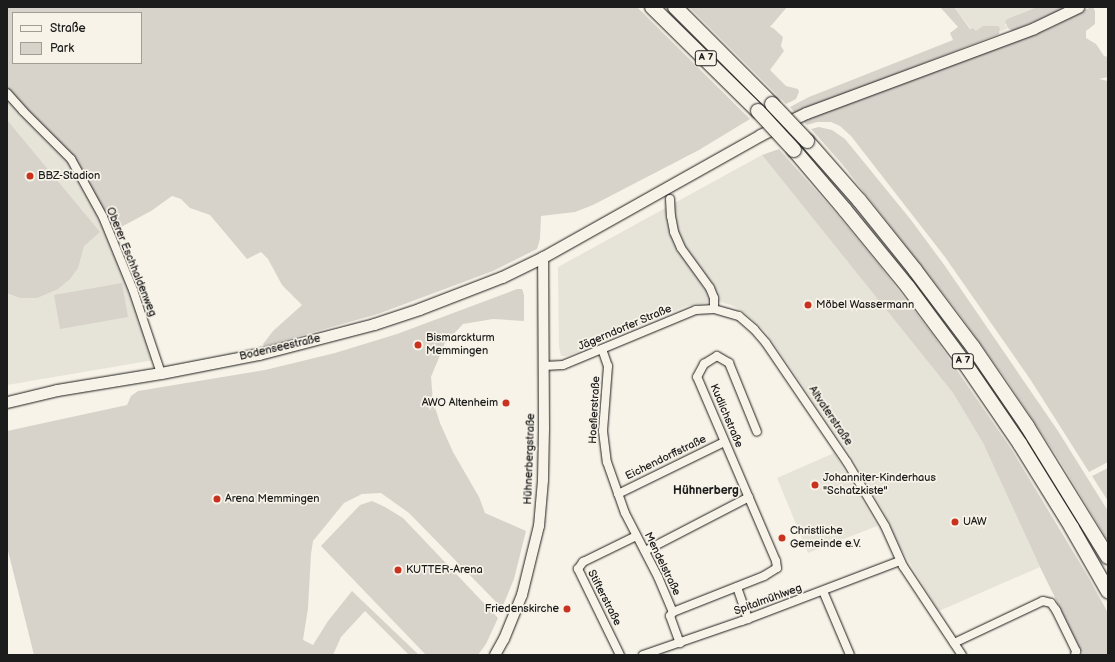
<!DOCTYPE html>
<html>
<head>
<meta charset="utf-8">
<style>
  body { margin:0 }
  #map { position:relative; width:1115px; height:662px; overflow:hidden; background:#f7f3e8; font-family:"Balsamiq Sans",sans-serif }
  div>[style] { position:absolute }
  .built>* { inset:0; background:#e6e3d9 }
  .green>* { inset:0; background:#d7d3cb }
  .roads { filter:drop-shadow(0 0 1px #1c1c1c) drop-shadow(0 0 1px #1c1c1c) }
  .minor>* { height:8px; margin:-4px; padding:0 4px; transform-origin:4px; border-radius:4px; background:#f7f3e8 }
  .tertiary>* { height:10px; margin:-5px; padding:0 5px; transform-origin:5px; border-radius:5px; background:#f7f3e8 }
  .secondary>* { height:11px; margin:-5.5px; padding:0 5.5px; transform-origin:5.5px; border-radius:5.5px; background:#f7f3e8 }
  .motorway>* { height:14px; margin:-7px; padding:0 7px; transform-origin:7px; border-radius:7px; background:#f7f3e8 }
  .bridges { filter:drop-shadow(0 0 1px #1c1c1c) drop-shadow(0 0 1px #1c1c1c) }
  .motorway-bridge>* { height:14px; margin:-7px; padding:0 7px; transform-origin:7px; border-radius:7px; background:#f7f3e8 }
  .dots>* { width:11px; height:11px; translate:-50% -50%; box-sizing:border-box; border:2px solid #f7f3e8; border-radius:50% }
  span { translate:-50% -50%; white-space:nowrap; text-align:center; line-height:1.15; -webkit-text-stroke:3.5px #f7f3e8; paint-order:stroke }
  .shield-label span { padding:1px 3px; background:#f7f3e8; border:1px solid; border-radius:3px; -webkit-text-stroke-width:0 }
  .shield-label { font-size:10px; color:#1c1c1c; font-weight:700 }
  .poi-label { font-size:11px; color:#1c1c1c }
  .left { translate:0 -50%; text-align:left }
  .right { translate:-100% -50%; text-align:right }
  .street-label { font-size:11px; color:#1c1c1c }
  .neighbourhood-label { font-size:12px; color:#1c1c1c; font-weight:700 }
  .frame { position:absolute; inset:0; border:8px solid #1c1c1c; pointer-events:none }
  .legend { position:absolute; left:12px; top:12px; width:130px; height:52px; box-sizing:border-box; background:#f7f3e8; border:1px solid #9f9d96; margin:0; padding:5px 7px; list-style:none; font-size:12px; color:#1c1c1c }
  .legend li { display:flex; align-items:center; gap:8px; height:20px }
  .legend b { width:20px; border:1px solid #9f9d96 }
</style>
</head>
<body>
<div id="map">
  <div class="built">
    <i style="clip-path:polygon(954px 7px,1037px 7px,1007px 19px,1005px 25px,1008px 28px,1000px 32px,998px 26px,988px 26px,976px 32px,971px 29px)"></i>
    <i style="clip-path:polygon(7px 96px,69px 160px,101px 218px,131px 290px,154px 360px,7px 385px)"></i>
    <i style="clip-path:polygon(762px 155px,953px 393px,983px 443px,1040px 567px,939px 611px,899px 545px,883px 510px,852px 457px,766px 332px,744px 312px,731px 305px,717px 301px,686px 306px,567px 356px,561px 356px,559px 347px,558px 267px)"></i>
    <i style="clip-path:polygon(834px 453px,877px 526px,808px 553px,777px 478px)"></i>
  </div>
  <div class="green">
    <i style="clip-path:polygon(evenodd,7px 7px,637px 7px,750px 119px,699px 150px,593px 205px,575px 212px,541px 216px,540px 239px,537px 249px,493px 271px,378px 314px,264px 346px,263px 344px,273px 331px,302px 305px,282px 285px,268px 259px,261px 252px,247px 259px,210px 215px,190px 208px,181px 199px,172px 196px,151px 211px,108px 234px,69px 160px,7px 96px,7px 7px,13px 13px,141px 13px,141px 63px,13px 63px,13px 13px)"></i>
    <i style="clip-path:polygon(689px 7px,787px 7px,770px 27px,773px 28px,783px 37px,781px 46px,784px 51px,770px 70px,786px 86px,798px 89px,799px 92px,796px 99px,786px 104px)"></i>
    <i style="clip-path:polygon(940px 7px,954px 7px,970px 29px,973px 28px,976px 31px,983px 26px,998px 26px,1000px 28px,999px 34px,795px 113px,790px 107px,809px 97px,953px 40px,950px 33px,958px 27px)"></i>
    <i style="clip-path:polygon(1037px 7px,1068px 7px,1013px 31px,1008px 28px,1005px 22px,1007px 19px)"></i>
    <i style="clip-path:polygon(1091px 7px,1093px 7px,1095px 11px,1095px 24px,1086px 31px,1086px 38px,1096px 44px,1104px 56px,1108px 57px,1108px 77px,1099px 79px,1108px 81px,1108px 462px,1089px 472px,1030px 379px,945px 257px,851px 136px,840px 126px,831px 122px,817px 122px,807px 125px,802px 120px,1023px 39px,1052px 27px)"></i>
    <i style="clip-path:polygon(7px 120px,100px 232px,84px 246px,78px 268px,70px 279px,58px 289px,37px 298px,20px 298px,7px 293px)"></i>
    <i style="clip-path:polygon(819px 127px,832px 130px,845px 139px,911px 220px,945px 266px,1058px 431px,1108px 511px,1108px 541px,1060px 461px,1008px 382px,957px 311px,842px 164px,811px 129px)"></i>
    <i style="clip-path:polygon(779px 149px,833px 210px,878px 264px,932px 334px,1012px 450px,1089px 578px,1108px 613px,1108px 655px,1083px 655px,1040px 567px,983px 443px,953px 393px,762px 155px)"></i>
    <i style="clip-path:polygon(122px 283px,128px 317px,60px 329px,54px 295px)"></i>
    <i style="clip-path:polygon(517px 289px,522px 289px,524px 295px,524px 321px,493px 319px,463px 324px,445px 343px,431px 377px,433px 401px,440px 423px,453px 452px,479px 497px,485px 513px,526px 531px,514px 579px,502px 608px,409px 513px,381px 493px,362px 494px,344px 503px,313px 541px,311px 554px,308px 608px,303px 640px,313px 645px,328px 621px,352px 591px,419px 655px,409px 655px,365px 611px,341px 637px,333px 655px,34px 655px,7px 547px,7px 431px,127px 405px,131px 396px,138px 391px,265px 370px,335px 353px,397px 334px)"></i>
    <i style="clip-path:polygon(1108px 468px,1108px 501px,1092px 476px)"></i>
    <i style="clip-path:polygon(372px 501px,385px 507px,403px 518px,498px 618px,486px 644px,478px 655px,426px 655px,321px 546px,360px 505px)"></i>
  </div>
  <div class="roads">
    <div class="minor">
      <i style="left:7px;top:93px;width:24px;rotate:48deg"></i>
      <i style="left:23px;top:111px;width:68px;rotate:45deg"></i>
      <i style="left:71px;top:159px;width:66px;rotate:61.1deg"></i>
      <i style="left:103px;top:217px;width:79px;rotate:67.7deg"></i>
      <i style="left:133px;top:290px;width:88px;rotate:71.4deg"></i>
      <i style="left:670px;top:199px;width:17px;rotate:87deg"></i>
      <i style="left:671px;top:216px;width:16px;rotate:79deg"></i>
      <i style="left:674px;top:232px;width:17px;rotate:66deg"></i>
      <i style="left:681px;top:248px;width:49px;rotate:54.1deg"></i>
      <i style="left:710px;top:288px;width:11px;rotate:68deg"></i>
      <i style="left:714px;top:298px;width:11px;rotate:90deg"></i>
      <i style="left:602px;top:349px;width:18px;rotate:71deg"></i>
      <i style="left:608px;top:366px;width:65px;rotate:94.4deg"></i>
      <i style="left:603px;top:431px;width:31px;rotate:83deg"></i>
      <i style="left:607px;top:462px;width:54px;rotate:70.6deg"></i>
      <i style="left:625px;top:513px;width:72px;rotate:62.7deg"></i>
      <i style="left:658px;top:577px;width:38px;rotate:67deg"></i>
      <i style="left:673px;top:612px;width:5px;rotate:127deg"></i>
      <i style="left:670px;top:616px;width:29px;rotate:70deg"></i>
      <i style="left:544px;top:366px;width:19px;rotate:-3deg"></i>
      <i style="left:563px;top:365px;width:144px;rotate:-22.5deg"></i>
      <i style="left:696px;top:310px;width:18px;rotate:-3deg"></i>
      <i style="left:714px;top:309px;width:26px;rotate:16deg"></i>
      <i style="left:739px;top:316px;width:20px;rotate:41deg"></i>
      <i style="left:754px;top:329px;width:18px;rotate:49deg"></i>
      <i style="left:766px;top:343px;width:144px;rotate:55.8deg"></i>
      <i style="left:847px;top:462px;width:74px;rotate:59.3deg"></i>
      <i style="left:885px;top:526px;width:44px;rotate:65.8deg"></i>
      <i style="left:903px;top:566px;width:107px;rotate:56.5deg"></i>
      <i style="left:618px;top:494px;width:118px;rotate:-26.1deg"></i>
      <i style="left:645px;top:551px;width:117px;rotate:-27.4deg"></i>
      <i style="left:737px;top:587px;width:34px;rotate:71deg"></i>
      <i style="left:823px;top:591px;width:69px;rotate:67.1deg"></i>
      <i style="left:673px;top:612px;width:98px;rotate:-21.6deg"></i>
      <i style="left:764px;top:576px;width:15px;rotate:-32deg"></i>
      <i style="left:777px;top:568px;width:7px;rotate:-98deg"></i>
      <i style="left:776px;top:561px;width:200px;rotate:-113.2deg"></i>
      <i style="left:697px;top:377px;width:15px;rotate:-62deg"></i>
      <i style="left:704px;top:364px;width:15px;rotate:-32deg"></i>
      <i style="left:717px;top:356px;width:14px;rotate:30deg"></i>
      <i style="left:729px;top:363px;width:74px;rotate:67.9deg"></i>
      <i style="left:954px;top:643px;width:98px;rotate:-25.3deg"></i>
      <i style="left:1043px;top:601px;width:8px;rotate:14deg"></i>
      <i style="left:1051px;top:603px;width:9px;rotate:54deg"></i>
      <i style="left:1056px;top:610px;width:46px;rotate:64deg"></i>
      <i style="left:1076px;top:651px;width:4px;rotate:104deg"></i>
      <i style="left:620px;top:655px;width:96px;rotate:-116deg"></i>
      <i style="left:578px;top:569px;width:9px;rotate:-54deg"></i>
      <i style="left:583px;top:562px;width:59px;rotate:-26.1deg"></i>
      <i style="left:643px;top:655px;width:105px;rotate:-19deg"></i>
      <i style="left:742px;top:621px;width:169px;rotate:-20.8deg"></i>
    </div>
    <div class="tertiary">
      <i style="left:495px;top:655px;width:18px;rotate:-61deg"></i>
      <i style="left:504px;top:639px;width:48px;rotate:-67.8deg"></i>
      <i style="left:522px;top:595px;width:71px;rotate:-76.2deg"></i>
      <i style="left:539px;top:526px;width:46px;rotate:-85deg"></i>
      <i style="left:543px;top:480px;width:51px;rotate:-88.9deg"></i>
      <i style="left:544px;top:429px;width:172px;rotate:-90.3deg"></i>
    </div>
    <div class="secondary">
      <i style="left:7px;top:402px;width:51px;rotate:-13.5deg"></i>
      <i style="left:57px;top:390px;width:105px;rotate:-9.3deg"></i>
      <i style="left:161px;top:373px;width:100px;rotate:-11deg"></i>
      <i style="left:259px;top:354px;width:119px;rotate:-14.6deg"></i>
      <i style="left:374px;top:324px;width:47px;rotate:-18.4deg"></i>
      <i style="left:419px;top:309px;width:89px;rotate:-21.1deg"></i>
      <i style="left:502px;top:277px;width:46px;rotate:-26deg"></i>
      <i style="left:543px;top:257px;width:249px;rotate:-29.3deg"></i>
      <i style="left:760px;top:135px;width:51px;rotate:-25.6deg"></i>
      <i style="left:806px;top:113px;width:243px;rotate:-20.4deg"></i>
      <i style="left:1034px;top:28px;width:49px;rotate:-25.5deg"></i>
    </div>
    <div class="motorway">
      <i style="left:652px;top:7px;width:148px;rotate:44.5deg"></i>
      <i style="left:675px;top:7px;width:137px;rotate:45deg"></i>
      <i style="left:807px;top:141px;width:79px;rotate:48.6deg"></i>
      <i style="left:859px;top:200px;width:90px;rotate:51.3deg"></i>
      <i style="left:915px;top:270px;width:96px;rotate:53deg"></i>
      <i style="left:973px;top:347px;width:96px;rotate:55.6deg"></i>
      <i style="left:1027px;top:426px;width:154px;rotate:58.3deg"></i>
      <i style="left:794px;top:150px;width:79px;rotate:49.6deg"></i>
      <i style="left:845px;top:210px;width:99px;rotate:50.7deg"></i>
      <i style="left:908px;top:287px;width:97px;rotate:53.4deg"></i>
      <i style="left:966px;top:365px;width:96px;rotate:55.6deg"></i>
      <i style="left:1020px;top:444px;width:99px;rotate:58.2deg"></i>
      <i style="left:1072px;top:528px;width:73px;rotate:60.3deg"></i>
    </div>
  </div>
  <div class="bridges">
    <div class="motorway-bridge">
      <i style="left:772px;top:104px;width:51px;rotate:46.6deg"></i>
      <i style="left:758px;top:111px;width:53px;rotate:47.3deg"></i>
    </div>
  </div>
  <div class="dots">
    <i style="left:30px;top:176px;background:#c8321e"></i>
    <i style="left:808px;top:305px;background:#c8321e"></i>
    <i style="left:418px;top:345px;background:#c8321e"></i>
    <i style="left:506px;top:403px;background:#c8321e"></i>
    <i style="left:815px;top:485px;background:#c8321e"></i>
    <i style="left:217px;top:499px;background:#c8321e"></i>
    <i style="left:955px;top:522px;background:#c8321e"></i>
    <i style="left:782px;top:538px;background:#c8321e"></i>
    <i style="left:398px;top:570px;background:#c8321e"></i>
    <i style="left:567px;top:609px;background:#c8321e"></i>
  </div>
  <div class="shield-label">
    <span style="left:706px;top:58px">A 7</span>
    <span style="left:963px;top:361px">A 7</span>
  </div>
  <div class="poi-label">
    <span class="left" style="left:38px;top:176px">BBZ-Stadion</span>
    <span class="left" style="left:816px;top:305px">Möbel Wassermann</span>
    <span class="left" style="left:426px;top:345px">Bismarckturm<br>Memmingen</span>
    <span class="right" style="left:498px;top:403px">AWO Altenheim</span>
    <span class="left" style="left:823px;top:485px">Johanniter-Kinderhaus<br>"Schatzkiste"</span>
    <span class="left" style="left:225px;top:499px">Arena Memmingen</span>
    <span class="left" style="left:963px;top:522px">UAW</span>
    <span class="left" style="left:790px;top:538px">Christliche<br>Gemeinde e.V.</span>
    <span class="left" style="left:406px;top:570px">KUTTER-Arena</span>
    <span class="right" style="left:559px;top:609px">Friedenskirche</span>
  </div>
  <div class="street-label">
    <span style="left:131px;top:262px;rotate:68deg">Oberer Eschhaldenweg</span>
    <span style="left:625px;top:328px;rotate:-23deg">Jägerndorfer Straße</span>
    <span style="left:280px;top:348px;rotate:-13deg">Bodenseestraße</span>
    <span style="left:595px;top:410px;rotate:-87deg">Hoeflerstraße</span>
    <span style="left:726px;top:416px;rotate:67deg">Kudlichstraße</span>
    <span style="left:830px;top:416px;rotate:56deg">Altvaterstraße</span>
    <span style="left:666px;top:458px;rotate:-26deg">Eichendorffstraße</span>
    <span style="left:530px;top:459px;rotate:-88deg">Hühnerbergstraße</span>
    <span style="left:662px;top:564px;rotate:64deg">Mendelstraße</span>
    <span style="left:604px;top:598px;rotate:63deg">Stifterstraße</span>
    <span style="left:768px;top:600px;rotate:-20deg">Spitalmühlweg</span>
  </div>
  <div class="neighbourhood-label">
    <span style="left:706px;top:491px">Hühnerberg</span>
  </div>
  <div class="frame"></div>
  <ul class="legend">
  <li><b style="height:5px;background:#f7f3e8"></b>Straße</li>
  <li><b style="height:11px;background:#d7d3cb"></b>Park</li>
  </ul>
</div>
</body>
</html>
